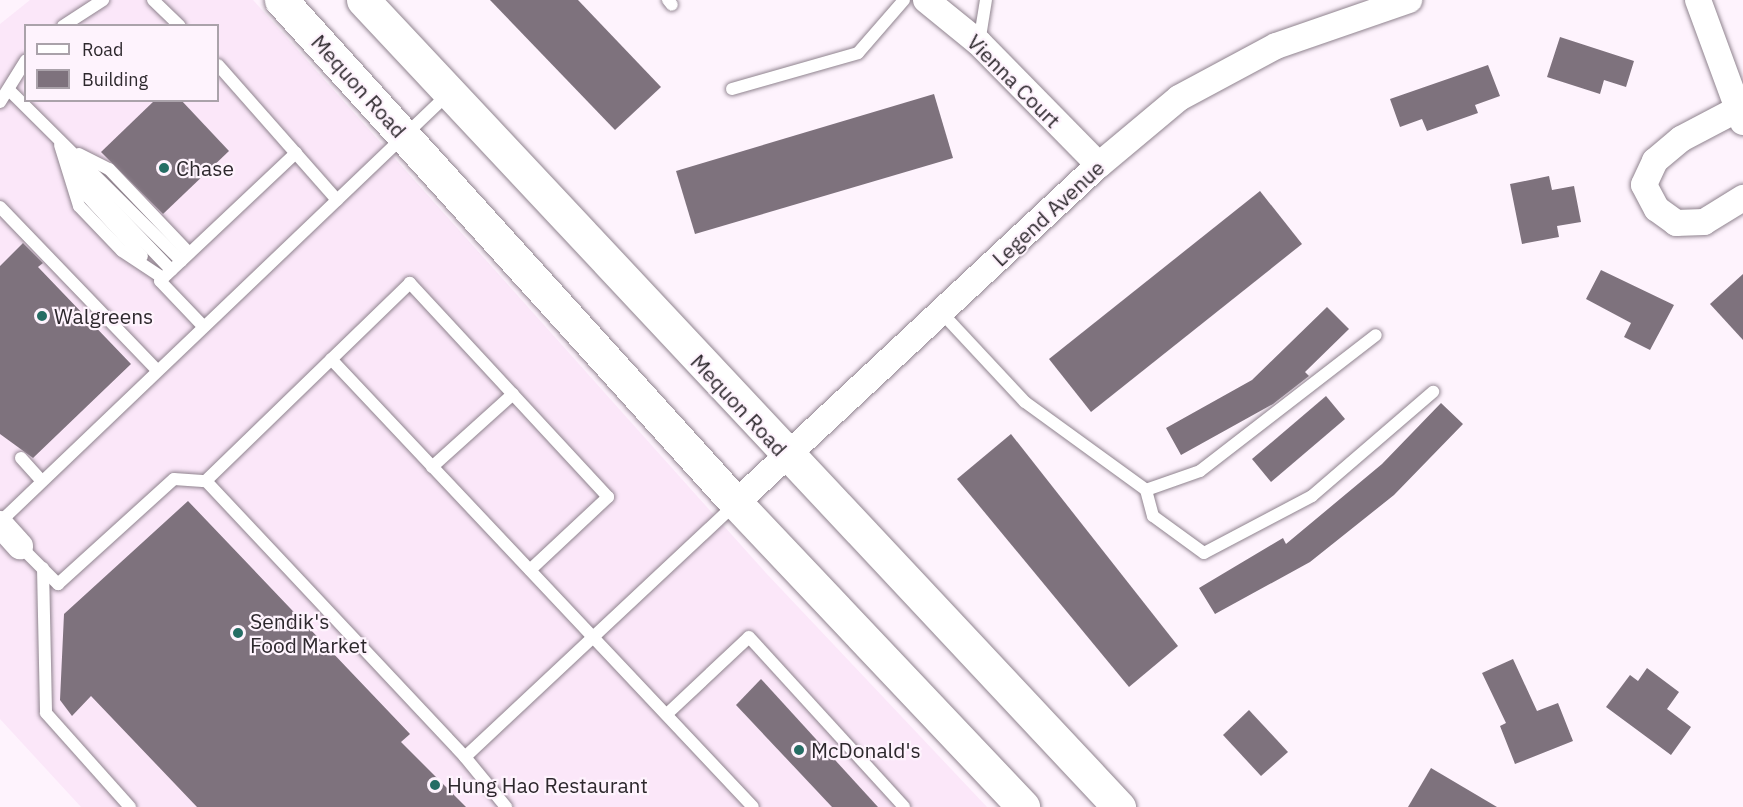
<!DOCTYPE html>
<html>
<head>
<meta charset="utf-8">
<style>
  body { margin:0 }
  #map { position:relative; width:1743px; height:807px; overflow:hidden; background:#fef3fd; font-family:"IBM Plex Sans",sans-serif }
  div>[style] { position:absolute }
  .built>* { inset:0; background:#fbe7f9 }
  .building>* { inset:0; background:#7e727d }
  .roads { filter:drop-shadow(0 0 2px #8f838e) drop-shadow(0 0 2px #8f838e) }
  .service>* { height:12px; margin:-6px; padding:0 6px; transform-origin:6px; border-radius:6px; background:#fff }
  .minor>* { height:26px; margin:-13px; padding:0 13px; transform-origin:13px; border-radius:13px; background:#fff }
  .primary>* { height:33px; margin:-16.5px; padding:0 16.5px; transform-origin:16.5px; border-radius:16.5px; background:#fff }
  .dots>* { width:16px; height:16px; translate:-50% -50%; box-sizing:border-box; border:3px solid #fef3fd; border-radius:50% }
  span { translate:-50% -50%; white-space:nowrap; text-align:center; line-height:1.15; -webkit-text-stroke:4.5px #fef3fd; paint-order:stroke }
  .street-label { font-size:21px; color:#2d282d }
  .poi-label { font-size:21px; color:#2d282d }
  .left { translate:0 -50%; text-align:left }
  .legend { position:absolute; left:24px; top:24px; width:195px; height:78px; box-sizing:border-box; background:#fef3fd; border:2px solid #aaa2aa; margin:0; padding:8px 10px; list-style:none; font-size:18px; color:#2d282d }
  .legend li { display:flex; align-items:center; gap:12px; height:30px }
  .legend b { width:30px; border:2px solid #aaa2aa }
</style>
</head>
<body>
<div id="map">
  <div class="built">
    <i style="clip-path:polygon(evenodd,30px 0,253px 0,766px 573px,987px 807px,81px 807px,0 719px,0 24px,30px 0,26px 26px,218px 26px,218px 100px,26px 100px,26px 26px)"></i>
  </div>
  <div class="building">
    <i style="clip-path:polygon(490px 0,578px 0,661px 87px,615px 130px)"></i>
    <i style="clip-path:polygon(1560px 37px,1634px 61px,1626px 87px,1604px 80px,1600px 94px,1547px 77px)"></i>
    <i style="clip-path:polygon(1488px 65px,1500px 96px,1475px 105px,1478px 113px,1427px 131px,1422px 119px,1400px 127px,1390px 99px)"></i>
    <i style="clip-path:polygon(934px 94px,953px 158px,695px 234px,676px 171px)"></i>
    <i style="clip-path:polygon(155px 100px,181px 100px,229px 151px,163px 214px,101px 152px)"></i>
    <i style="clip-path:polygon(1549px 176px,1552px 190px,1574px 186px,1581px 222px,1557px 226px,1559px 237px,1522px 244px,1510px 184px)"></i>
    <i style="clip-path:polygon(1260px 191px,1302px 244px,1091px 412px,1049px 359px)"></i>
    <i style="clip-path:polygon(23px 243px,43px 263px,38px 267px,131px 364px,33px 458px,0 434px,0 266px)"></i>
    <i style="clip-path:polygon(1601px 270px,1674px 305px,1650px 350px,1624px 337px,1631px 323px,1586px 299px)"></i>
    <i style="clip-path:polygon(1743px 274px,1743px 340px,1710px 304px)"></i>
    <i style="clip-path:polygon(1327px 307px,1349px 329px,1305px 372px,1309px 376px,1273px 404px,1181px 455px,1166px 428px,1252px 380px)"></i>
    <i style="clip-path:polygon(1326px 396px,1345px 419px,1271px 482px,1252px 459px)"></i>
    <i style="clip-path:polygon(1441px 403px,1463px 424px,1394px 495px,1310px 562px,1215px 614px,1199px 588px,1283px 538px,1286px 544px,1382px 464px)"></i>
    <i style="clip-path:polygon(1011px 434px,1178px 646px,1129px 687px,957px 479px)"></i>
    <i style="clip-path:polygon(188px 501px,410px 734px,401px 742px,466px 807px,197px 807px,91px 696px,72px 716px,60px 700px,64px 614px)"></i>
    <i style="clip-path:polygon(1513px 659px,1537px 711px,1558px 703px,1573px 741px,1515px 764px,1500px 726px,1506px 723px,1482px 673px)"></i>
    <i style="clip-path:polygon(1647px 668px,1679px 692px,1667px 709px,1691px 727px,1671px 755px,1606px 707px,1630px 675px,1638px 681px)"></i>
    <i style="clip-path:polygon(761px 679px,878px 807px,832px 807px,736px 705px)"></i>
    <i style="clip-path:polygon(1249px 710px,1288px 752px,1261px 776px,1223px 735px)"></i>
    <i style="clip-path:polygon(1431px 768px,1497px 807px,1408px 807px)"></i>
  </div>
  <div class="roads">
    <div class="service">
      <i style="left:153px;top:0;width:37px;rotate:44deg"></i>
      <i style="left:668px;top:0;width:6px;rotate:51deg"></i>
      <i style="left:63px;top:26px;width:48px;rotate:-33deg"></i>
      <i style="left:979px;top:43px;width:44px;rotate:-80.8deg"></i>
      <i style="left:218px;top:65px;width:180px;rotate:48.6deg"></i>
      <i style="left:732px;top:89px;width:131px;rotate:-15.9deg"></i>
      <i style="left:858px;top:53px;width:70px;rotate:-49deg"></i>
      <i style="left:11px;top:92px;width:240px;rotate:44.8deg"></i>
      <i style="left:0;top:102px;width:49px;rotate:-58.2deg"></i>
      <i style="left:60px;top:145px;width:64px;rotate:72.7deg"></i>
      <i style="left:79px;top:206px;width:62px;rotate:46.3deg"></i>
      <i style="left:122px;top:251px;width:49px;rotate:33.4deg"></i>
      <i style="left:79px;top:154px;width:34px;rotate:27deg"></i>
      <i style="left:109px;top:169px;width:116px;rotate:46.4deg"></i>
      <i style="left:67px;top:161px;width:151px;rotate:46.3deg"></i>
      <i style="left:75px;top:183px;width:99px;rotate:47.5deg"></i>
      <i style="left:0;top:207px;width:225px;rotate:46.1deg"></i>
      <i style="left:941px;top:312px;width:123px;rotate:47deg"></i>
      <i style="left:1025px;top:402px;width:150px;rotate:36deg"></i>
      <i style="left:1146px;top:490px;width:57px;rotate:-19.4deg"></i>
      <i style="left:1200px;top:471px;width:222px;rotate:-37.7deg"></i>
      <i style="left:203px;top:326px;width:62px;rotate:-133.7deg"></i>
      <i style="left:160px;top:281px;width:187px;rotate:-43.3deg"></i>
      <i style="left:331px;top:359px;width:615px;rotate:46.71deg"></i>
      <i style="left:21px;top:458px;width:31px;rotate:48deg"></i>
      <i style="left:432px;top:467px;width:109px;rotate:-42deg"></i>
      <i style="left:1146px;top:490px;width:27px;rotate:75deg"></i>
      <i style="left:1153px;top:516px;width:63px;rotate:36deg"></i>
      <i style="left:1204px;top:553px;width:122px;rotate:-27.8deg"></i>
      <i style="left:1312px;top:496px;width:160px;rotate:-40.7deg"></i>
      <i style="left:0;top:522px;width:620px;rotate:-43.69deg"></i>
      <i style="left:20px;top:546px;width:54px;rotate:45deg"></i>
      <i style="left:58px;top:584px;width:156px;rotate:-42.2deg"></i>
      <i style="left:174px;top:479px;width:32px;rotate:4deg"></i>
      <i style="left:43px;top:568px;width:145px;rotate:88.8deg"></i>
      <i style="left:46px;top:713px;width:126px;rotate:48.2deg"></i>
      <i style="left:530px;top:570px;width:107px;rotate:-43.1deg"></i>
      <i style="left:608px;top:497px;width:292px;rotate:-132.8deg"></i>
      <i style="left:410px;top:283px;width:284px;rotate:135.9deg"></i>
      <i style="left:206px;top:481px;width:378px;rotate:46.8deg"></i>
      <i style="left:465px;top:757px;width:370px;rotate:-43.1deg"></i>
      <i style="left:667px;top:714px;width:112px;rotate:-43.2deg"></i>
      <i style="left:749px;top:637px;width:230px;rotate:47.6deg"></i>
      <i style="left:465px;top:757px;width:65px;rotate:50.6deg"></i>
    </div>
    <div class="minor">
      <i style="left:926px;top:0;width:68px;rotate:39.1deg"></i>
      <i style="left:979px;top:43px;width:171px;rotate:45.5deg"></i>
      <i style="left:1698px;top:0;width:130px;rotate:69.8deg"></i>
      <i style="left:1738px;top:109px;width:64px;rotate:152.2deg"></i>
      <i style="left:1681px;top:139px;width:34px;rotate:140deg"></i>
      <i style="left:1655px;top:161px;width:26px;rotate:115deg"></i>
      <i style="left:1644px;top:185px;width:27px;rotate:62deg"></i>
      <i style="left:1657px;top:209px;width:24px;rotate:36deg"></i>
      <i style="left:1676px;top:223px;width:28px;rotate:-2deg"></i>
      <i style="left:1704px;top:222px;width:46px;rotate:-31.6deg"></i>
      <i style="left:736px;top:503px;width:496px;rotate:-43deg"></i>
      <i style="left:1099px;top:165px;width:104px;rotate:-39.9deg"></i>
      <i style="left:1179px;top:98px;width:110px;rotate:-28.2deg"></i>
      <i style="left:1276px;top:46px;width:141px;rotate:-19.1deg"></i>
      <i style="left:0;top:524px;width:30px;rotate:48deg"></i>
    </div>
    <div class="primary">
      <i style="left:281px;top:0;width:678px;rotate:47.87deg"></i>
      <i style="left:736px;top:503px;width:418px;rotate:46.6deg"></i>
      <i style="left:363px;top:0;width:1106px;rotate:46.87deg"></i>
    </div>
  </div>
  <div class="dots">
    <i style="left:164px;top:168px;background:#256d64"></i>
    <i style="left:42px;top:316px;background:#256d64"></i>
    <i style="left:238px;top:633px;background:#256d64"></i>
    <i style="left:799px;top:750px;background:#256d64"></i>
    <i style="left:435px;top:785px;background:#256d64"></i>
  </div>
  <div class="street-label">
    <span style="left:1014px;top:81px;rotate:45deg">Vienna Court</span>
    <span style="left:359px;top:86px;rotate:48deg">Mequon Road</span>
    <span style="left:1048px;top:213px;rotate:-43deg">Legend Avenue</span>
    <span style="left:739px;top:405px;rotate:47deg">Mequon Road</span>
  </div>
  <div class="poi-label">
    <span class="left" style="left:176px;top:168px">Chase</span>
    <span class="left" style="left:54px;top:316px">Walgreens</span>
    <span class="left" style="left:250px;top:633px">Sendik's<br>Food Market</span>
    <span class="left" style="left:811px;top:750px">McDonald's</span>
    <span class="left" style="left:447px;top:785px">Hung Hao Restaurant</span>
  </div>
  <ul class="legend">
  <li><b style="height:8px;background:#fff"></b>Road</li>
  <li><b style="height:16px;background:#7e727d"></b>Building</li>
  </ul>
</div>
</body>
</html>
